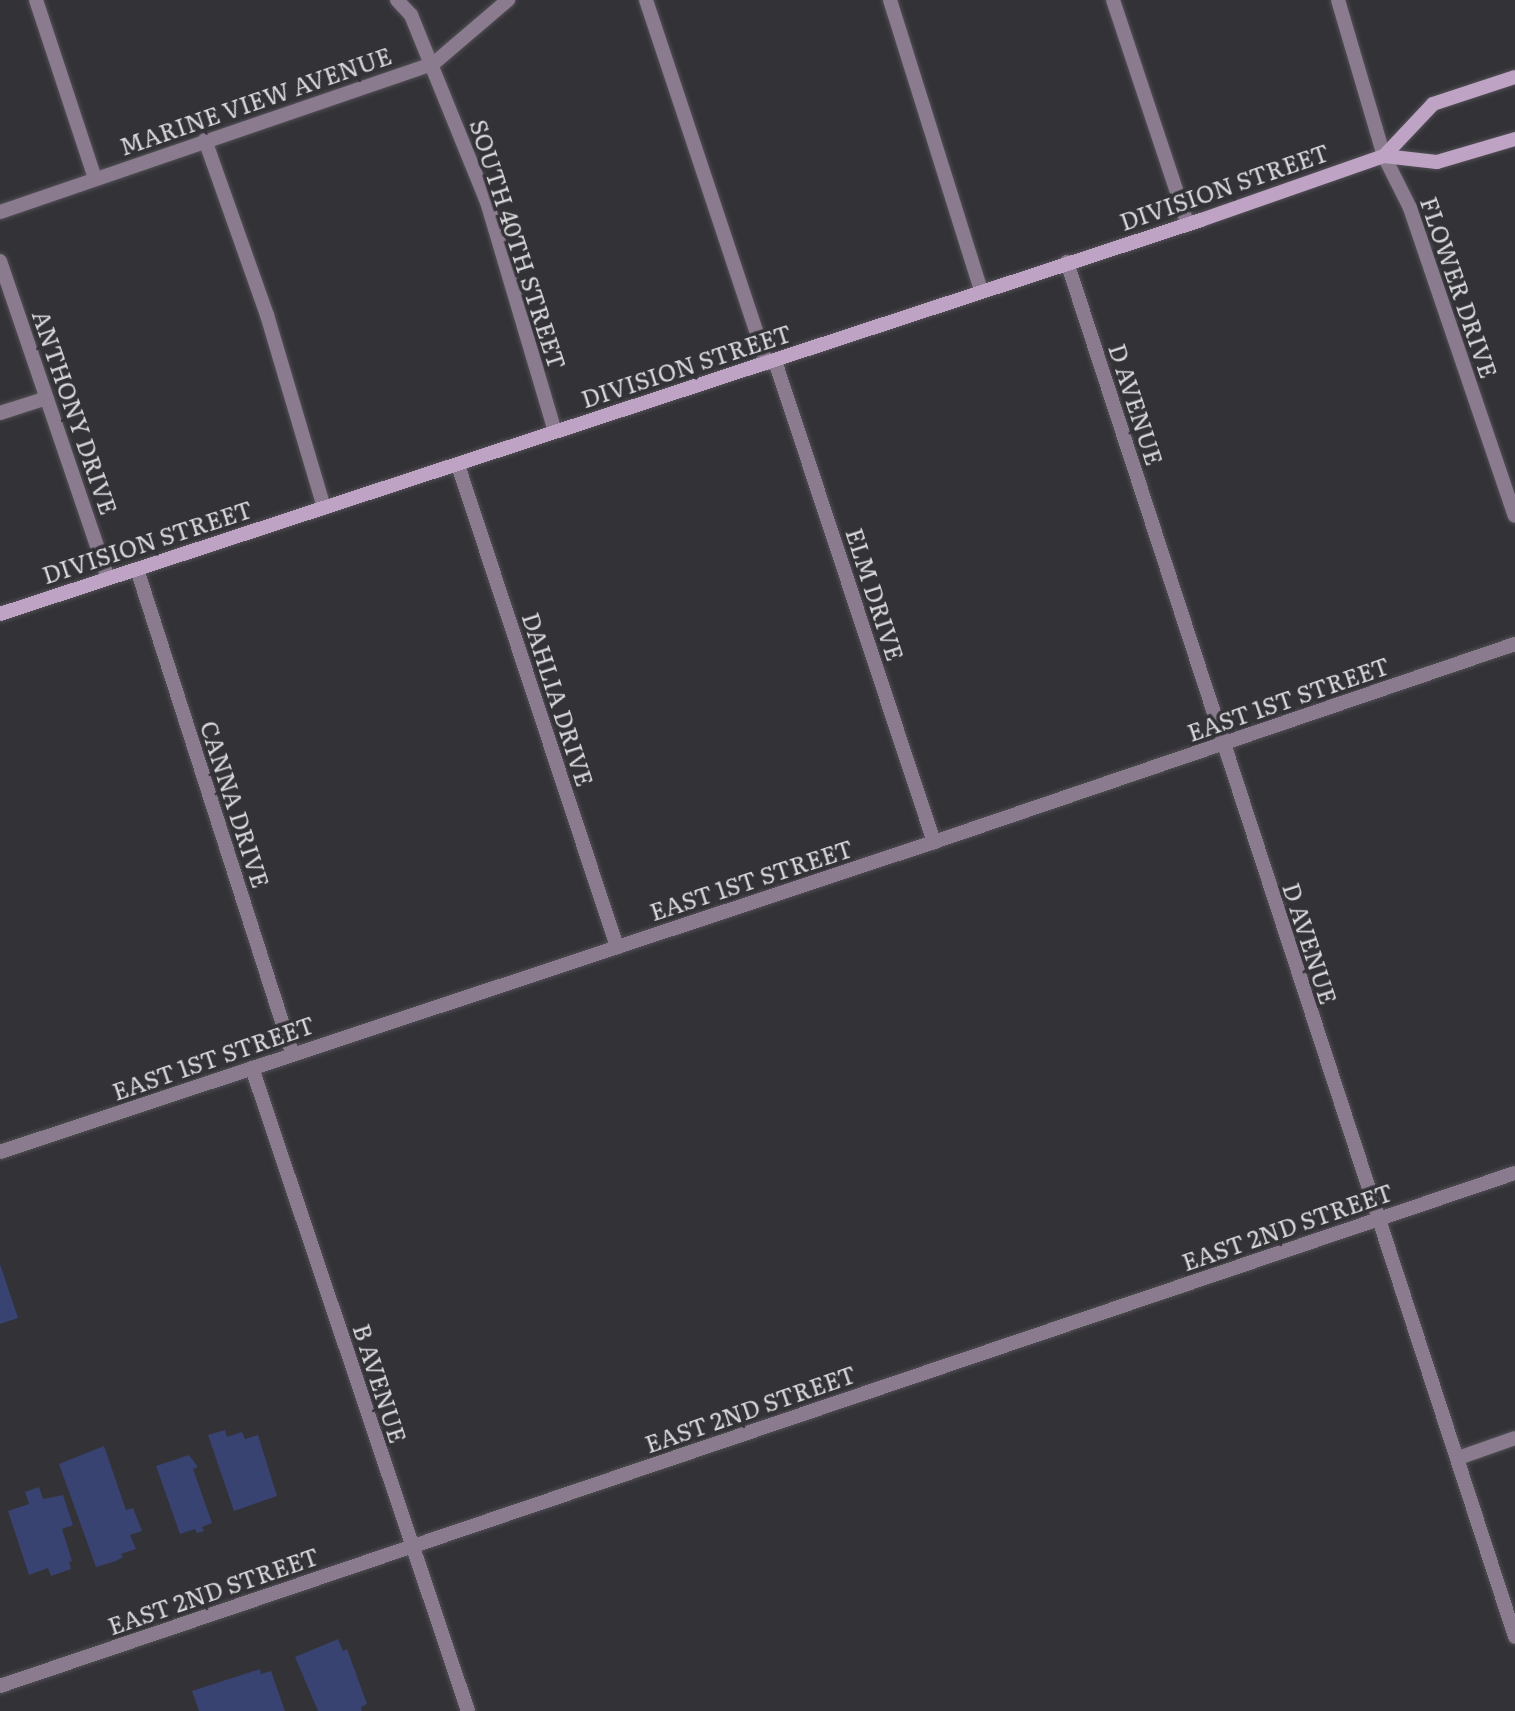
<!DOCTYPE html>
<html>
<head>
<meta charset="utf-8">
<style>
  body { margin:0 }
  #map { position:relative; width:1515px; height:1711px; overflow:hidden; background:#333237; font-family:Literata,serif }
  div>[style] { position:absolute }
  .building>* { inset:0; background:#384371 }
  .roads { filter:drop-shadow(0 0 2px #515055) drop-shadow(0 0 2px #515055) }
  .service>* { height:14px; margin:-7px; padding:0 7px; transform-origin:7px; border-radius:7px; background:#8b7b8f }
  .minor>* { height:14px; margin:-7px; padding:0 7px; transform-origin:7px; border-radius:7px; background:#8b7b8f }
  .tertiary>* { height:14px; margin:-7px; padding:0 7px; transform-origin:7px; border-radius:7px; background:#8b7b8f }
  .secondary>* { height:14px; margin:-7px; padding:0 7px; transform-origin:7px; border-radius:7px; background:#bea3c4 }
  span { translate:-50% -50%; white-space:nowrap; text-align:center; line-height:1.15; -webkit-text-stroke:7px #333237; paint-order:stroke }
  .street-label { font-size:24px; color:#d8d7db }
</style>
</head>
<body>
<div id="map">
  <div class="building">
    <i style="clip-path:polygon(0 1264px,18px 1318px,0 1324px)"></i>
    <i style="clip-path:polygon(225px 1430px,227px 1437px,242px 1432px,245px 1439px,258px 1435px,277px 1496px,234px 1511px,208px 1435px)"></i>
    <i style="clip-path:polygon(104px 1446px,126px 1510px,133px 1508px,142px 1531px,130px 1535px,136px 1549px,121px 1554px,123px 1557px,116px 1561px,96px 1567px,59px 1464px)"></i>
    <i style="clip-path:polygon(189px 1455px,198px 1467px,193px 1469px,212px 1523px,202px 1527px,204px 1531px,197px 1533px,195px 1529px,180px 1534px,156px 1466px)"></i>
    <i style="clip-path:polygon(39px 1487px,43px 1499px,63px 1495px,73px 1525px,62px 1529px,72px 1561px,69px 1562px,71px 1569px,51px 1576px,48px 1568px,29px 1575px,8px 1511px,29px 1504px,25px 1492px)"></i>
    <i style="clip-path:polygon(338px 1639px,343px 1651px,347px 1649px,367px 1704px,361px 1707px,362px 1711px,318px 1711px,295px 1657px)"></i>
    <i style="clip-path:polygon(260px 1669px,261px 1674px,271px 1671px,285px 1711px,199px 1711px,192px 1691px)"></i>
  </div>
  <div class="roads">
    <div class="service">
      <i style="left:36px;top:0;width:188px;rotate:71.7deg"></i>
      <i style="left:646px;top:0;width:383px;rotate:71.6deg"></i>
      <i style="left:1113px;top:0;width:235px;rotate:71.6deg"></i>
      <i style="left:205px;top:140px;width:186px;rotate:70.5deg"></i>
      <i style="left:267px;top:315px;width:200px;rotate:73.5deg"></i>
      <i style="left:0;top:413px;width:49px;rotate:-17.7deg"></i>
      <i style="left:1458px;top:1458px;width:60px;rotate:-19.3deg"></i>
    </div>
    <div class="minor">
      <i style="left:890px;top:0;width:304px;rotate:72.6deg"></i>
      <i style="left:1338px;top:0;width:163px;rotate:73.6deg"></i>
      <i style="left:1384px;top:156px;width:58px;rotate:63.4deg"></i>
      <i style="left:1410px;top:208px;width:325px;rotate:71.2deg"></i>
      <i style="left:0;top:212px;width:458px;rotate:-18.9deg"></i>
      <i style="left:433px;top:64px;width:99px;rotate:-40.5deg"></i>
      <i style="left:0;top:261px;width:335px;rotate:71.2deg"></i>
      <i style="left:775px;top:361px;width:507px;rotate:71.71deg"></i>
      <i style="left:458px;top:465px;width:508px;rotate:71.74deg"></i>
      <i style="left:137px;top:569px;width:508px;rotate:72.24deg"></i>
      <i style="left:252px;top:1068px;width:678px;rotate:71.43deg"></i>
      <i style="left:0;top:1152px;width:984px;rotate:-18.36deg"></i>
      <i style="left:934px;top:842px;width:614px;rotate:-18.82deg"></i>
      <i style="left:0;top:1686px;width:1599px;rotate:-18.71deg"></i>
    </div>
    <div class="tertiary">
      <i style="left:397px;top:0;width:21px;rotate:47deg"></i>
      <i style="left:411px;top:15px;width:202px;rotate:67.9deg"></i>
      <i style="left:487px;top:202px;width:239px;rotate:73.5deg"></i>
      <i style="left:1067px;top:262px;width:1446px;rotate:71.95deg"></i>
    </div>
    <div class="secondary">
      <i style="left:1384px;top:156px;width:71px;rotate:-46.7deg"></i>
      <i style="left:1433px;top:104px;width:86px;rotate:-18.2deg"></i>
      <i style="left:0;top:614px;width:1264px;rotate:-18.16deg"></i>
      <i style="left:1201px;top:220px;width:194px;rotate:-19.3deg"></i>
      <i style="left:1384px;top:156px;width:53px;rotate:6.5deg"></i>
      <i style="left:1437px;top:162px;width:81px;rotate:-16.4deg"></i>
    </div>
  </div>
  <div class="street-label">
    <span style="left:255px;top:100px;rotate:-19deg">MARINE VIEW AVENUE</span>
    <span style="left:1224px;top:186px;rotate:-19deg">DIVISION STREET</span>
    <span style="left:519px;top:244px;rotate:72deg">SOUTH 40TH STREET</span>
    <span style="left:1460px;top:287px;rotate:71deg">FLOWER DRIVE</span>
    <span style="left:686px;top:365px;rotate:-18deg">DIVISION STREET</span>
    <span style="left:1137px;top:404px;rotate:72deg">D AVENUE</span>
    <span style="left:76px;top:412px;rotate:71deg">ANTHONY DRIVE</span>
    <span style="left:147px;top:541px;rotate:-18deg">DIVISION STREET</span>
    <span style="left:876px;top:594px;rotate:72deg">ELM DRIVE</span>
    <span style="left:1288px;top:698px;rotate:-19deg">EAST 1ST STREET</span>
    <span style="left:559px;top:699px;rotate:72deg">DAHLIA DRIVE</span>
    <span style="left:236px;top:804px;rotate:72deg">CANNA DRIVE</span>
    <span style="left:751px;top:879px;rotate:-18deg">EAST 1ST STREET</span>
    <span style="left:1311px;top:943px;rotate:72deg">D AVENUE</span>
    <span style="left:213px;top:1057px;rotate:-19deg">EAST 1ST STREET</span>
    <span style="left:1287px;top:1226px;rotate:-19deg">EAST 2ND STREET</span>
    <span style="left:381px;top:1383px;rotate:72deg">B AVENUE</span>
    <span style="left:750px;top:1408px;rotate:-19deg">EAST 2ND STREET</span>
    <span style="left:213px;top:1590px;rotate:-19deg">EAST 2ND STREET</span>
  </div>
</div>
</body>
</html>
